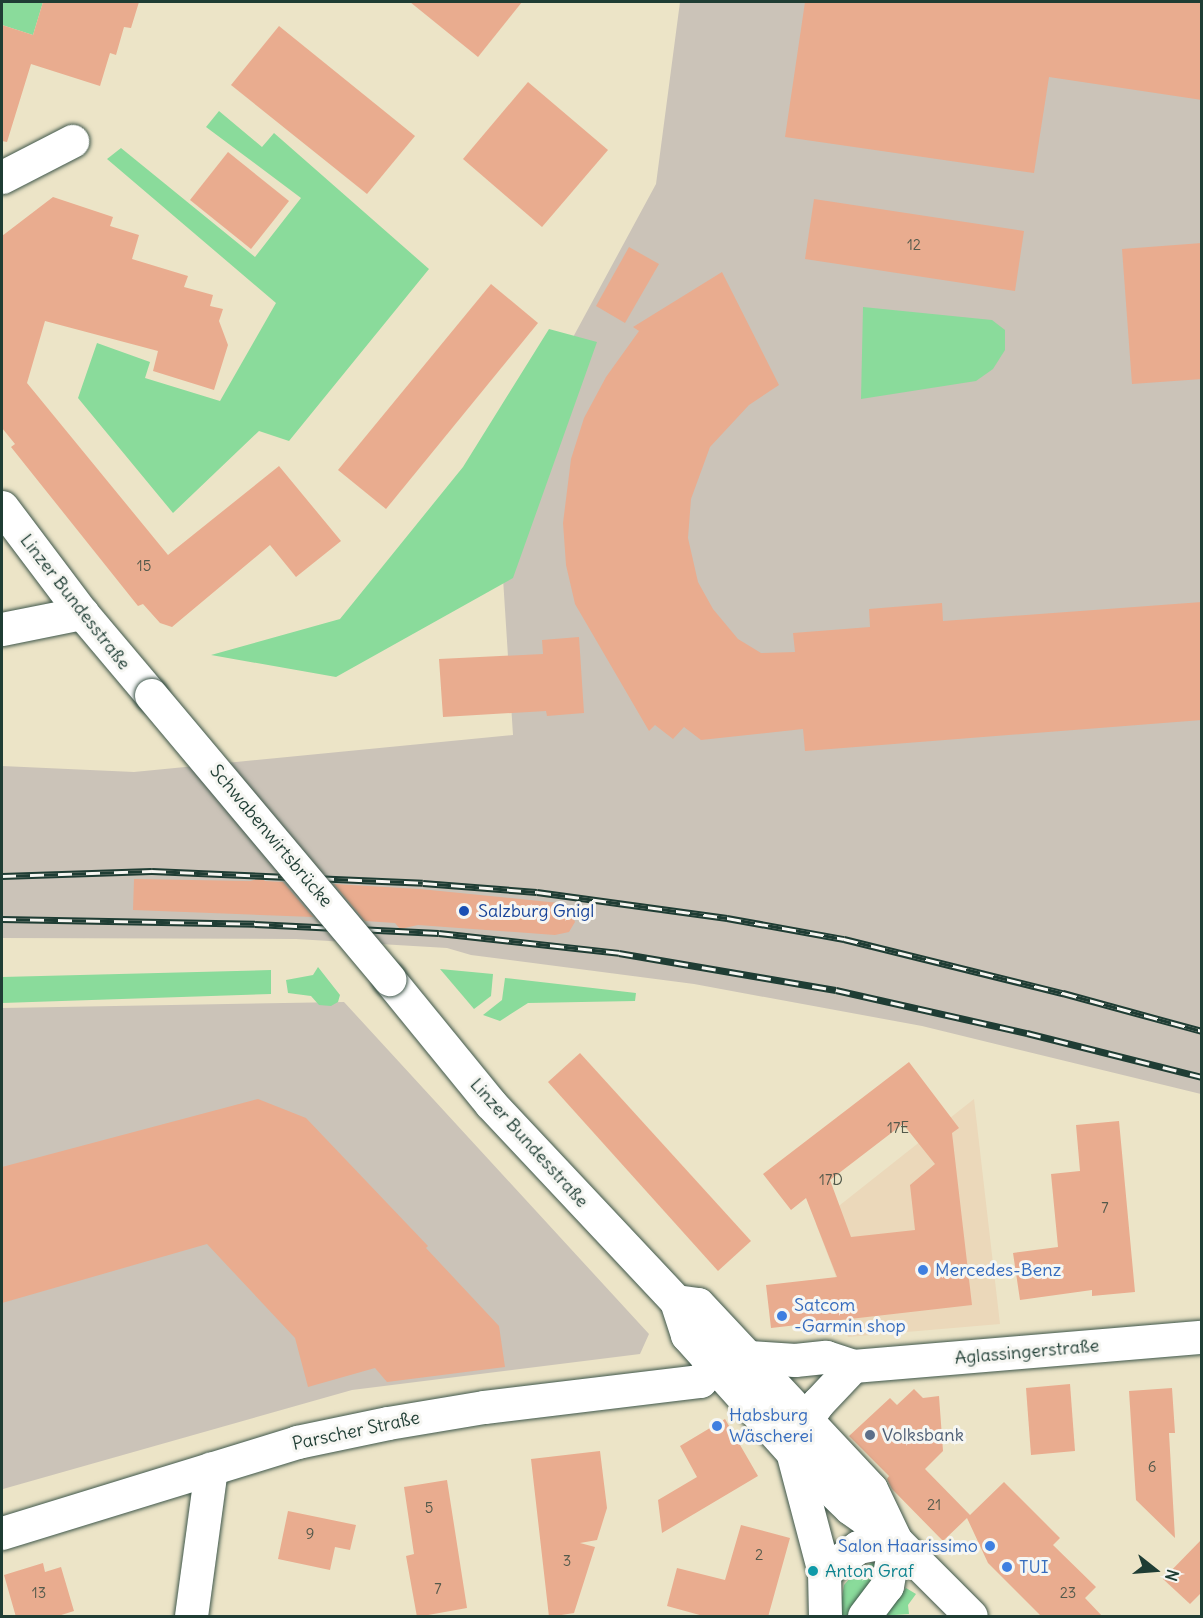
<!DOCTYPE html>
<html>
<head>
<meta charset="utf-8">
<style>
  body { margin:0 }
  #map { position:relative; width:1203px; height:1618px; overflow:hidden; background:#ece4c7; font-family:Delius,sans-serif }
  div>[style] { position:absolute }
  .built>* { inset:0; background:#ebd8ba }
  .industrial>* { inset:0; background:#cbc3b8 }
  .green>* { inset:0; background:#8adb9b }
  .building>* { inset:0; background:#e9ac8f }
  .roads { filter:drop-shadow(0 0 2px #3e564a) drop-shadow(0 0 2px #3e564a) }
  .minor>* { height:33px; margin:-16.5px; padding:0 16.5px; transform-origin:16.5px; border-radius:16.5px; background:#fff }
  .primary>* { height:33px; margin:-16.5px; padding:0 16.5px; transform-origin:16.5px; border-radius:16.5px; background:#fff }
  .rail>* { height:7px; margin-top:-3.5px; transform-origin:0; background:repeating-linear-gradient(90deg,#f6f6f2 0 14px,#1f3d34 0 28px); box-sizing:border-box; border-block:2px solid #1f3d34 }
  .bridges { filter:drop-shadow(0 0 2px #3e564a) drop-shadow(0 0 2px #3e564a) }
  .primary-bridge>* { height:33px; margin:-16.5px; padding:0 16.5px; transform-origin:16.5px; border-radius:16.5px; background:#fff }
  .dots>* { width:16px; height:16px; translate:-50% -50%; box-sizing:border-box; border:3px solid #f6f6f2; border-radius:50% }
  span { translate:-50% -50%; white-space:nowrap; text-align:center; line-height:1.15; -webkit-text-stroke:6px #f6f6f2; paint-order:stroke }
  .number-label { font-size:15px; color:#52594b }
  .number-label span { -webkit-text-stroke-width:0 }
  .street-label { font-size:18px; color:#1f3d34 }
  .transit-label { font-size:18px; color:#164399 }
  .left { translate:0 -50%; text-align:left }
  .shop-label { font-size:18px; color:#366cbe }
  .right { translate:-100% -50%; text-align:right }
  .service-label { font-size:18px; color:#4e5e75 }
  .culture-label { font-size:18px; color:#0d838f }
  .frame { position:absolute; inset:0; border:3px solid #1f3d34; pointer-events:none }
  .north { position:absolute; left:1125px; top:1540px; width:60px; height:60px; -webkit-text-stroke:4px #f6f6f2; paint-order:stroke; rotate:107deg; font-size:16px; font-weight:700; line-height:24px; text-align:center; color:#1f3d34 }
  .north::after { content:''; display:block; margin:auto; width:21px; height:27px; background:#1f3d34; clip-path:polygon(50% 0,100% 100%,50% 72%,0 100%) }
</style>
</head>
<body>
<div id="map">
  <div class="built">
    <i style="clip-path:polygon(974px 1099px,1000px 1324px,848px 1337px,835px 1274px,816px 1224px)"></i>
  </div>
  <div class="industrial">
    <i style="clip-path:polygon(680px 2px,1201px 2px,1201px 1094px,922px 1026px,694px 984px,471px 955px,447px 948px,296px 939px,2px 938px,2px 766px,134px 772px,513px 735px,501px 547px,571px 341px,656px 184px)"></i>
    <i style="clip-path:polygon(344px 1002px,649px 1334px,640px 1354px,352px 1390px,3px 1489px,2px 1008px)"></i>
  </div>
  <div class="green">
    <i style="clip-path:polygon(2px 2px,43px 2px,33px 35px,2px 25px)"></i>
    <i style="clip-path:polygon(219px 111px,262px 147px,274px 133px,429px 269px,289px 441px,259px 431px,173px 513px,78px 398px,97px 343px,150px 362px,145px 378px,220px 401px,276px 303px,107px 159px,121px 148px,255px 257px,301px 198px,206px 127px)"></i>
    <i style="clip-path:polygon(863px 307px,992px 320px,1005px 330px,1005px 350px,993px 369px,976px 381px,861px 399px)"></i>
    <i style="clip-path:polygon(549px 329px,597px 342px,513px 578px,336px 677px,211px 655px,340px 619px,463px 467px)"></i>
    <i style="clip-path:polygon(318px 967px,340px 995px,338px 1002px,331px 1006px,319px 1005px,311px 996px,288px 993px,286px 980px,313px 975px)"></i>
    <i style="clip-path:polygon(440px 969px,493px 974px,491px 996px,474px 1009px)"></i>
    <i style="clip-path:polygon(271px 970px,271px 994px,2px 1003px,2px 977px)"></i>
    <i style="clip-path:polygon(505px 978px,636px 993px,635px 1001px,528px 1003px,500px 1021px,483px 1015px,502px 1000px)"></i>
    <i style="clip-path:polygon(872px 1563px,878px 1564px,879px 1571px,849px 1616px,839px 1616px,844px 1585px,856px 1571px)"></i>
    <i style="clip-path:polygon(906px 1588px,916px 1594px,908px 1605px,909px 1614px,880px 1616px)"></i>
  </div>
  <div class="building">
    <i style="clip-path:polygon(43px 2px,139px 2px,131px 28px,124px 27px,116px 55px,110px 53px,100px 86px,31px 64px,7px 142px,2px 141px,2px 25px,33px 35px)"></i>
    <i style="clip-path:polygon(410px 2px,522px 2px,478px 57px)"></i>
    <i style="clip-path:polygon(805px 2px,1202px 2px,1202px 100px,1049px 77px,1034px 173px,785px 137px)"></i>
    <i style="clip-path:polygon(279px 26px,415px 136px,367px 194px,231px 85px)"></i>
    <i style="clip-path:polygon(528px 82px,608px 150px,542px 227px,463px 159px)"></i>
    <i style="clip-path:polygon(228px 152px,289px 201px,251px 249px,190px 200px)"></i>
    <i style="clip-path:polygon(53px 197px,113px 217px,110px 226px,139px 235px,132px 259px,188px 276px,184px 287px,213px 295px,210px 306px,223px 309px,219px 321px,228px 345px,214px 390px,153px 371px,158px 351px,45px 321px,27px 383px,168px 555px,279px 466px,341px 541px,296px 577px,270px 545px,172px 627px,160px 623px,143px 604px,138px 606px,11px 447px,15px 444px,2px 428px,2px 236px)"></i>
    <i style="clip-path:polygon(814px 199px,1024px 231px,1015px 291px,805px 259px)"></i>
    <i style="clip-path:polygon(1202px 243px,1202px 379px,1132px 384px,1122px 249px)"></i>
    <i style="clip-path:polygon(629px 247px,659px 264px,625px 323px,596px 306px)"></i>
    <i style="clip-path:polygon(722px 272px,779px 385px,749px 405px,710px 447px,691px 499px,688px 538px,698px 582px,713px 609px,738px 639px,761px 653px,795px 652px,793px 633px,870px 627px,869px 609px,942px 603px,943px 621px,1202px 602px,1202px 720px,805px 751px,803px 729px,701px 740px,684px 727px,673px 739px,655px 725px,649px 731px,575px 604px,566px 565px,563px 523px,571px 459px,584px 418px,606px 377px,639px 331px,633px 327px)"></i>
    <i style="clip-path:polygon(491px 284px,538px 323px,386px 509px,338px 470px)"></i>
    <i style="clip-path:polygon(579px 637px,584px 713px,547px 716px,546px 711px,443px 717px,439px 659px,543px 654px,542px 640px)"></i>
    <i style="clip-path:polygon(262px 878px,265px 881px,283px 882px,313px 917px,133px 910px,134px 879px,250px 881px)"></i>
    <i style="clip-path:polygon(334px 884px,420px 889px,559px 903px,570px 909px,575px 922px,569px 932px,555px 935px,418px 925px,400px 929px,395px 923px,365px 921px)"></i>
    <i style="clip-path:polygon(580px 1053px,751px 1241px,718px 1271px,548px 1082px)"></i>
    <i style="clip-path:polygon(evenodd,909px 1062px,959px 1128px,952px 1133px,972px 1305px,771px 1328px,766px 1285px,837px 1277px,806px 1198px,791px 1210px,763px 1174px,909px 1062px,903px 1124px,935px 1164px,910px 1185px,915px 1230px,851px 1237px,830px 1180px,903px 1124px)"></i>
    <i style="clip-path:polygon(258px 1099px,306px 1118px,428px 1246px,426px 1248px,499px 1326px,505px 1367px,387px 1382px,375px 1368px,308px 1387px,295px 1338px,207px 1244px,2px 1303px,2px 1167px)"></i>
    <i style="clip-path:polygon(1119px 1121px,1135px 1292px,1092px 1296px,1092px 1290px,1020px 1300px,1013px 1253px,1058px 1247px,1051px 1174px,1080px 1171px,1076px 1125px)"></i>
    <i style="clip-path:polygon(1070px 1384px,1075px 1451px,1031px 1455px,1026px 1388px)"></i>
    <i style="clip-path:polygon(1172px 1388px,1175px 1433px,1169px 1433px,1175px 1538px,1136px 1500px,1129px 1391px)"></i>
    <i style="clip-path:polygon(914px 1389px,923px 1398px,939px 1396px,943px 1451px,925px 1469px,970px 1515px,1004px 1482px,1060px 1538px,1053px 1545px,1096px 1587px,1085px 1598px,1103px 1617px,1042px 1617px,988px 1563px,967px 1518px,943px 1541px,892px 1489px,887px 1479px,889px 1476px,849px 1436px,890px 1398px,897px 1405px)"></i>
    <i style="clip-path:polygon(725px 1419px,758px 1476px,662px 1533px,658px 1500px,697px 1477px,680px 1446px)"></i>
    <i style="clip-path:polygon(600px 1451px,607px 1508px,597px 1540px,580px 1543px,595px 1547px,574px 1613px,549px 1617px,531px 1459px)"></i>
    <i style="clip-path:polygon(447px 1480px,467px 1608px,417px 1617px,406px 1556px,414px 1554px,404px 1487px)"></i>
    <i style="clip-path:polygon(288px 1511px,356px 1525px,350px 1550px,335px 1547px,330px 1570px,278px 1559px)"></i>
    <i style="clip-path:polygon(741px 1525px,790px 1538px,768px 1617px,707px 1617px,667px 1606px,677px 1568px,725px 1580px)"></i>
    <i style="clip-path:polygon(1202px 1539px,1202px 1592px,1190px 1604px,1163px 1579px)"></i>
    <i style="clip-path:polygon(43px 1563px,45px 1572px,61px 1567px,74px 1611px,55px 1617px,16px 1617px,4px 1575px)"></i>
  </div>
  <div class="roads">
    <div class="minor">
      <i style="left:2px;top:177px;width:79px;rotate:-27.2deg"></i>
      <i style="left:2px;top:629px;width:82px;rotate:-11.3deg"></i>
      <i style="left:749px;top:1357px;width:46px;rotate:3.7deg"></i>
      <i style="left:795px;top:1360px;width:31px;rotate:-6deg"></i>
      <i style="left:826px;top:1357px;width:28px;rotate:18deg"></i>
      <i style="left:853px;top:1366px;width:350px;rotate:-4.8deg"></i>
      <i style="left:806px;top:1420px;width:21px;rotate:-55deg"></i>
      <i style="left:818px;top:1403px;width:51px;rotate:-46.6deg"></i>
      <i style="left:2px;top:1533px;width:309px;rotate:-17.1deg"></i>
      <i style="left:297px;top:1442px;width:93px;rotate:-11.8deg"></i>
      <i style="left:388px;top:1423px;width:97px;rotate:-9.5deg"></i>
      <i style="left:484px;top:1407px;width:218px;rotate:-6.9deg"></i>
      <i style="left:700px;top:1381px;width:22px;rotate:-51deg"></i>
      <i style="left:191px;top:1616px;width:149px;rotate:-82.3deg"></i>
    </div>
    <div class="primary">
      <i style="left:2px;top:507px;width:133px;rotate:53deg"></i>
      <i style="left:82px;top:613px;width:107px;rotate:49.9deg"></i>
      <i style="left:389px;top:979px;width:160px;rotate:50.8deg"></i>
      <i style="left:490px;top:1103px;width:272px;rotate:46.8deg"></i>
      <i style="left:676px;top:1301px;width:36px;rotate:72deg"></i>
      <i style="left:687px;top:1335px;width:159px;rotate:48.1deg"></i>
      <i style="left:793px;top:1453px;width:79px;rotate:44deg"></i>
      <i style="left:850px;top:1508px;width:55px;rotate:35.4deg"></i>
      <i style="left:895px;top:1540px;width:107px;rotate:45deg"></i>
      <i style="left:676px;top:1301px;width:22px;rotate:8deg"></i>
      <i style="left:698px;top:1304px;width:253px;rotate:46.9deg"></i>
      <i style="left:871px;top:1489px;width:55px;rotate:64.4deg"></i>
      <i style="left:793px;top:1455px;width:121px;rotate:75.2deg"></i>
      <i style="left:824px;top:1572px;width:44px;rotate:88.7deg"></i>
      <i style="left:824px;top:1572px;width:42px;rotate:-36.3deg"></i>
      <i style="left:858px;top:1547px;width:38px;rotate:-11deg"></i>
      <i style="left:864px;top:1616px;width:38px;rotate:-53deg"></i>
      <i style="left:887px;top:1586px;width:47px;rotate:-80.1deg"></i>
    </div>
  </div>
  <div class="rail">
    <i style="left:2px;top:876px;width:150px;rotate:-1.9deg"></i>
    <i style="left:152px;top:871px;width:271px;rotate:2.5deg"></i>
    <i style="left:423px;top:883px;width:114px;rotate:4.5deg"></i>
    <i style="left:537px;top:892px;width:192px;rotate:7.8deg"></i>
    <i style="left:727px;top:918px;width:119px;rotate:10.2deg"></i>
    <i style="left:844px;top:939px;width:226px;rotate:13.9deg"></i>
    <i style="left:1063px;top:993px;width:144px;rotate:15.3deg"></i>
    <i style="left:2px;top:919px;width:253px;rotate:1.1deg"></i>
    <i style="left:255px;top:924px;width:184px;rotate:2.8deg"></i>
    <i style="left:439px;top:933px;width:181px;rotate:6.3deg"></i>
    <i style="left:619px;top:953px;width:220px;rotate:9.7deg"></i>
    <i style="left:836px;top:990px;width:196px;rotate:12.7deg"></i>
    <i style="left:1027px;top:1033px;width:180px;rotate:14.1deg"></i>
  </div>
  <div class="bridges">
    <div class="primary-bridge">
      <i style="left:151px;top:695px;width:371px;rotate:50deg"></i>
    </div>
  </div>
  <div class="dots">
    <i style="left:464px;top:911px;background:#1a4fb4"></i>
    <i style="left:923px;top:1270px;background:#3f7fe0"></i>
    <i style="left:782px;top:1316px;background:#3f7fe0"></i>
    <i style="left:717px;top:1426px;background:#3f7fe0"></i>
    <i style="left:870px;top:1435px;background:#5c6f8a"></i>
    <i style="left:990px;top:1546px;background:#3f7fe0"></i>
    <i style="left:1007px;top:1567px;background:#3f7fe0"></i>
    <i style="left:813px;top:1571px;background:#0f9aa8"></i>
  </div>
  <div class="number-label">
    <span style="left:914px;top:245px">12</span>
    <span style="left:144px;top:566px">15</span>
    <span style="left:898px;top:1128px">17E</span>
    <span style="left:831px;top:1180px">17D</span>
    <span style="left:1105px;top:1208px">7</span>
    <span style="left:1152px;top:1467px">6</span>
    <span style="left:934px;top:1505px">21</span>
    <span style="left:429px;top:1508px">5</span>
    <span style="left:310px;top:1534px">9</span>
    <span style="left:759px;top:1555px">2</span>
    <span style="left:567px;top:1561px">3</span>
    <span style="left:438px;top:1589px">7</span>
    <span style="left:39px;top:1593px">13</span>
    <span style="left:1068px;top:1593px">23</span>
  </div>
  <div class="street-label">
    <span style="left:75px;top:602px;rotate:52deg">Linzer Bundesstraße</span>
    <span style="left:271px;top:836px;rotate:50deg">Schwabenwirtsbrücke</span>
    <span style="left:529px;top:1143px;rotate:48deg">Linzer Bundesstraße</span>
    <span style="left:1027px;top:1352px;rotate:-5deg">Aglassingerstraße</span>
    <span style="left:356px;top:1431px;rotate:-12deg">Parscher Straße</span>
  </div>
  <div class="transit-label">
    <span class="left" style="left:478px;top:911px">Salzburg Gnigl</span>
  </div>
  <div class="shop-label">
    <span class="left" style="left:935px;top:1270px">Mercedes-Benz</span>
    <span class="left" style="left:794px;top:1316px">Satcom<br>-Garmin shop</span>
    <span class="left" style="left:729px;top:1426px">Habsburg<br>Wäscherei</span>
    <span class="right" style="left:978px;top:1546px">Salon Haarissimo</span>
    <span class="left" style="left:1019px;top:1567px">TUI</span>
  </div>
  <div class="service-label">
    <span class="left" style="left:882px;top:1435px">Volksbank</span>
  </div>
  <div class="culture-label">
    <span class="left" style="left:825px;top:1571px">Anton Graf</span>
  </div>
  <div class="frame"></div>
  <div class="north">N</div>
</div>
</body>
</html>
